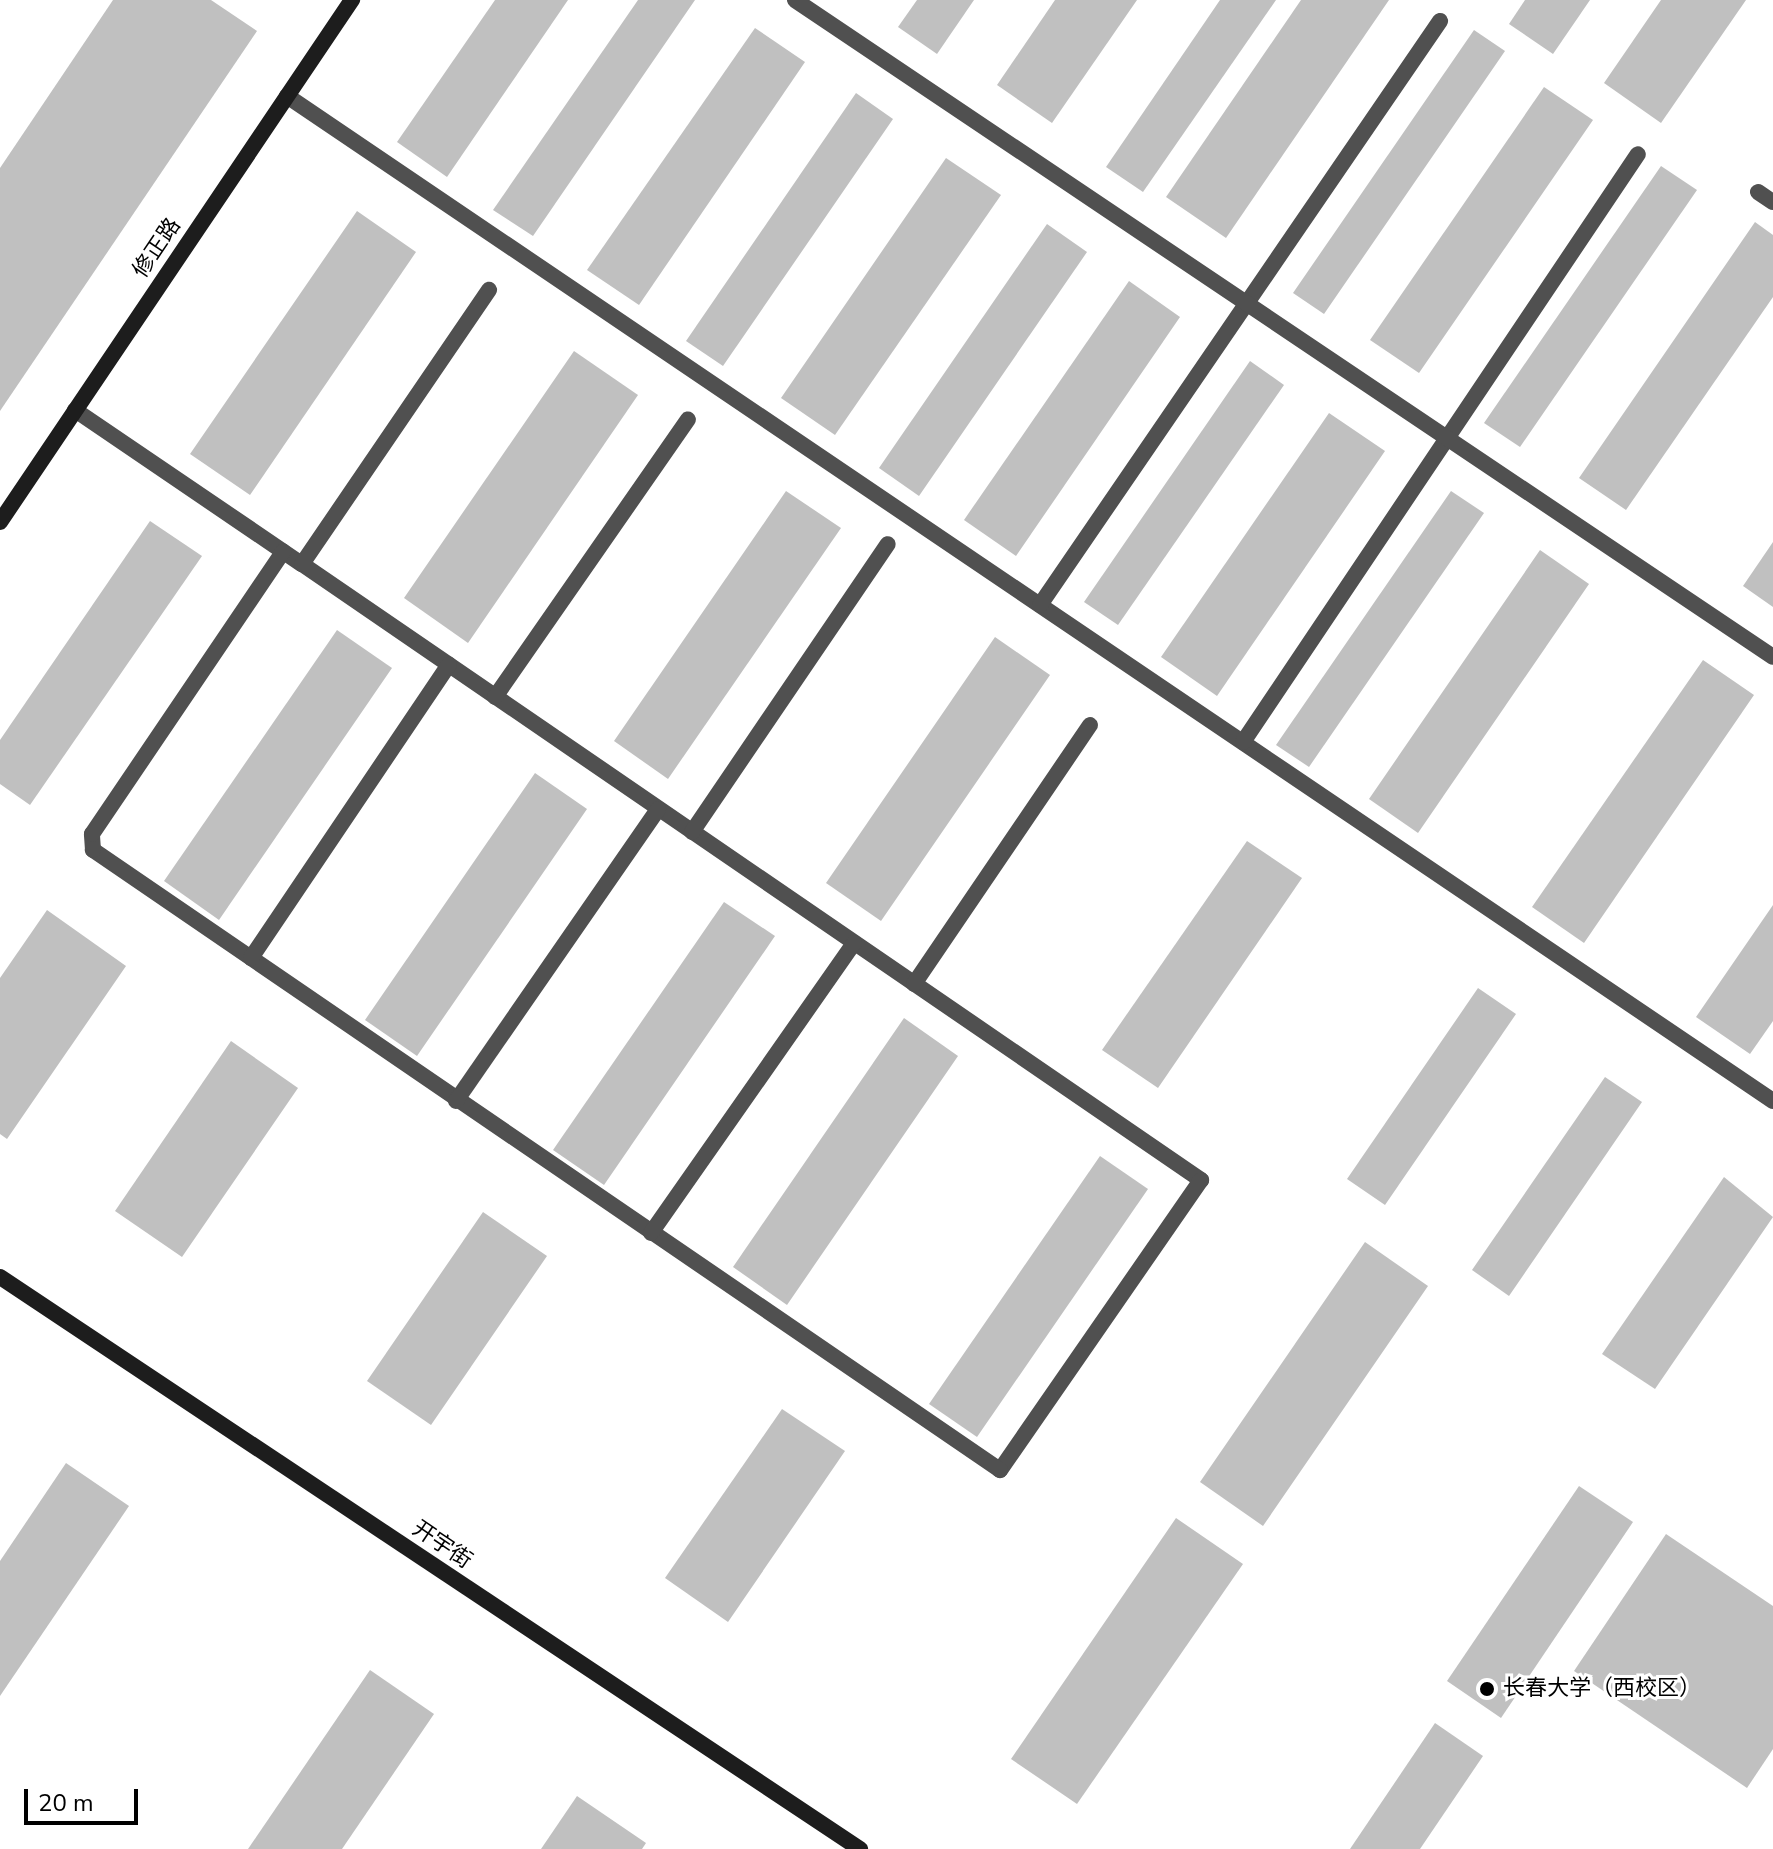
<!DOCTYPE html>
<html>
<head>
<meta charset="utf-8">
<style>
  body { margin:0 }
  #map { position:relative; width:1773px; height:1849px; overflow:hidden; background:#fff; font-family:"Nunito Sans","Noto Sans SC",sans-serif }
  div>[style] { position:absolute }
  .building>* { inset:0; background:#c0c0c0 }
  .lane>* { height:16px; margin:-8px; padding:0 8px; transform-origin:8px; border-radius:8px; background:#505050 }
  .street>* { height:16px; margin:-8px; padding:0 8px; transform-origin:8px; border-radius:8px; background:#505050 }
  .secondary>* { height:16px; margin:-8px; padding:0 8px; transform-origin:8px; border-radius:8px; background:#1d1d1d }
  .dots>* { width:22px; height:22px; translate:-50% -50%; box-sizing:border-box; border:4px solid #fff; border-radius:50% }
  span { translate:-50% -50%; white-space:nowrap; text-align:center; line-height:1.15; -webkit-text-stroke:6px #fff; paint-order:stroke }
  .street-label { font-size:22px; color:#000 }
  .poi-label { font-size:22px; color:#000 }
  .left { translate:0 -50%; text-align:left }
  .scale { position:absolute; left:24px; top:1789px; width:114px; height:36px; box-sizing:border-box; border:4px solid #000; border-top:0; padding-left:10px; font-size:24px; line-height:28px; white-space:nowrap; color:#000; -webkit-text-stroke:6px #fff; paint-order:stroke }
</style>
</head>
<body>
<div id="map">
  <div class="building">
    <i style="clip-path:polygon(113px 0,211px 0,257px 31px,0 411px,0 168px)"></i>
    <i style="clip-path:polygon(495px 0,568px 0,447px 177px,397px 142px)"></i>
    <i style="clip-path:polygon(638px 0,695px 0,533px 236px,493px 210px)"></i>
    <i style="clip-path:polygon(917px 0,974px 0,937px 54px,898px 27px)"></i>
    <i style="clip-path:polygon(1055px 0,1137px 0,1052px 123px,997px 85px)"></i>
    <i style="clip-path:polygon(1220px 0,1276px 0,1143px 192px,1106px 167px)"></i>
    <i style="clip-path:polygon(1301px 0,1389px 0,1226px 238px,1166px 197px)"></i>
    <i style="clip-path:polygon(1525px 0,1590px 0,1553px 54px,1509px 24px)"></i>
    <i style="clip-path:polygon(1661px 0,1746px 0,1661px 123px,1604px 83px)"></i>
    <i style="clip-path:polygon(755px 28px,805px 62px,639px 305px,587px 270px)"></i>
    <i style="clip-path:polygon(1474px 30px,1505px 51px,1324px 314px,1293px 293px)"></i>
    <i style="clip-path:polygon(1544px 87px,1593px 120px,1419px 373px,1370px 340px)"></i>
    <i style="clip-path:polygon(856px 93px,893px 119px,723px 366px,686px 341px)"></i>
    <i style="clip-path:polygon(946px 158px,1001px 195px,835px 435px,781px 398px)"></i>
    <i style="clip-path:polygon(1661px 166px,1697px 190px,1520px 447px,1484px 423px)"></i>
    <i style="clip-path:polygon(357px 211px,416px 252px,250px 495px,190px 454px)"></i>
    <i style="clip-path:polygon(1755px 222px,1773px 235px,1773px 297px,1626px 510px,1579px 478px)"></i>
    <i style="clip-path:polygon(1047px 224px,1087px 252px,919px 496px,879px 468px)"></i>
    <i style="clip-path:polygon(1129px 281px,1180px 317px,1016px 556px,964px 520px)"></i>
    <i style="clip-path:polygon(574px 351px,638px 395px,468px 643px,404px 598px)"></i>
    <i style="clip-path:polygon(1250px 361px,1284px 385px,1118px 625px,1084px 602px)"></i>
    <i style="clip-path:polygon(1329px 413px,1385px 451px,1217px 696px,1161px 657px)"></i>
    <i style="clip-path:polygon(786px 491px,841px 528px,668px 779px,614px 741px)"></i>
    <i style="clip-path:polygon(1451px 491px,1484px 513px,1309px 767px,1276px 745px)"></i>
    <i style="clip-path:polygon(150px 521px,202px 556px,30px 805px,0 784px,0 740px)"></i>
    <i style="clip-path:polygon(1773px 542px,1773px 607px,1743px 586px)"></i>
    <i style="clip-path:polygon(1540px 550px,1589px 584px,1418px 833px,1369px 799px)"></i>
    <i style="clip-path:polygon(337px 630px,392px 668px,219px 920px,164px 881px)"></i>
    <i style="clip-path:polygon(995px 637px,1050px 675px,881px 921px,826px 883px)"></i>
    <i style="clip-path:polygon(1703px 660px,1754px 695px,1584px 943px,1532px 907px)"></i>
    <i style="clip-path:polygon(535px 773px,587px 809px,417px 1056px,365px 1020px)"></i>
    <i style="clip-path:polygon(1247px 841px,1302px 878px,1158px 1088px,1102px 1050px)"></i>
    <i style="clip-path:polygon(724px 902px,775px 936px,604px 1185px,553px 1150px)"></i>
    <i style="clip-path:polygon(1773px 905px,1773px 1021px,1750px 1054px,1696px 1017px)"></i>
    <i style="clip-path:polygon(47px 910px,126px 966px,7px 1139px,0 1134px,0 978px)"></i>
    <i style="clip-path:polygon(1478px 988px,1516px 1014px,1385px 1205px,1347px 1179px)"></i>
    <i style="clip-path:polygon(904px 1018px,958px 1056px,787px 1305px,733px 1267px)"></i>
    <i style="clip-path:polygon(231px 1041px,298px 1088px,182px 1257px,115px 1211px)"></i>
    <i style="clip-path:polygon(1605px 1077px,1642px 1102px,1509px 1296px,1472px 1270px)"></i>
    <i style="clip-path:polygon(1100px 1156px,1148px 1189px,977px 1437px,929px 1404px)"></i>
    <i style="clip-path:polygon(1724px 1177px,1773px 1217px,1655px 1389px,1602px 1354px)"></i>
    <i style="clip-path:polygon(483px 1212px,547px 1256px,431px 1425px,367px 1381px)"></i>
    <i style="clip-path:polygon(1365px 1242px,1428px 1286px,1263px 1526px,1200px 1482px)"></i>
    <i style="clip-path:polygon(782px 1409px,845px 1451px,728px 1622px,665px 1578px)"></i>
    <i style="clip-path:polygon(66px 1463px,129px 1506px,0 1696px,0 1561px)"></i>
    <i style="clip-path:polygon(1579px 1486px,1633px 1522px,1501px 1718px,1447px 1681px)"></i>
    <i style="clip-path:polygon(1176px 1518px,1243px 1564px,1077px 1804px,1011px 1759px)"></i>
    <i style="clip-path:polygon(1666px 1534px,1773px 1606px,1773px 1749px,1747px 1788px,1574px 1671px)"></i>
    <i style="clip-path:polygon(370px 1670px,434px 1714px,342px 1849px,248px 1849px)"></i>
    <i style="clip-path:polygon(1435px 1723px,1483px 1756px,1420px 1849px,1350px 1849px)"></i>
    <i style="clip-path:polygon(577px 1796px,646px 1843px,642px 1849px,541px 1849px)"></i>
  </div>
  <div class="lane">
    <i style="left:287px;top:96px;width:1794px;rotate:34.07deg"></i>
    <i style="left:1758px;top:192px;width:18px;rotate:34deg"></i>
    <i style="left:75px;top:410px;width:274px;rotate:34.2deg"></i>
    <i style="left:302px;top:564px;width:1090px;rotate:34.42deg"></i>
    <i style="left:1201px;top:1180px;width:353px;rotate:124.7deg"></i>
    <i style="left:1000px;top:1470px;width:1099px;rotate:-145.64deg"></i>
    <i style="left:93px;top:850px;width:16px;rotate:-94deg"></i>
    <i style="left:92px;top:834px;width:341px;rotate:-55.9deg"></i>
    <i style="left:302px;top:564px;width:332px;rotate:-55.7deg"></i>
    <i style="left:1040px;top:605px;width:708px;rotate:-55.59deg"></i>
    <i style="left:495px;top:697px;width:338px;rotate:-55.2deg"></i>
    <i style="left:1243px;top:742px;width:708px;rotate:-56.11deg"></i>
    <i style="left:692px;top:832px;width:348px;rotate:-55.8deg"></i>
    <i style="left:251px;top:958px;width:354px;rotate:-56deg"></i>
    <i style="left:914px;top:984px;width:313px;rotate:-55.8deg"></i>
    <i style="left:456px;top:1101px;width:355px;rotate:-55.3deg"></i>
    <i style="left:651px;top:1233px;width:354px;rotate:-55deg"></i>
  </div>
  <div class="street">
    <i style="left:795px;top:0;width:1178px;rotate:33.89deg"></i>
  </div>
  <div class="secondary">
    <i style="left:0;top:522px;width:630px;rotate:-56.01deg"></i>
    <i style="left:0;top:1277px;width:1033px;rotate:33.63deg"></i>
  </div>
  <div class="dots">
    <i style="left:1487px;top:1689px;background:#000"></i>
  </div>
  <div class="street-label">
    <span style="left:157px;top:248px;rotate:-56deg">修正路</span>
    <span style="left:442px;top:1545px;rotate:34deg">开宇街</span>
  </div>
  <div class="poi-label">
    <span class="left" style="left:1503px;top:1689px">长春大学（西校区）</span>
  </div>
  <div class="scale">20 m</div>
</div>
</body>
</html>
